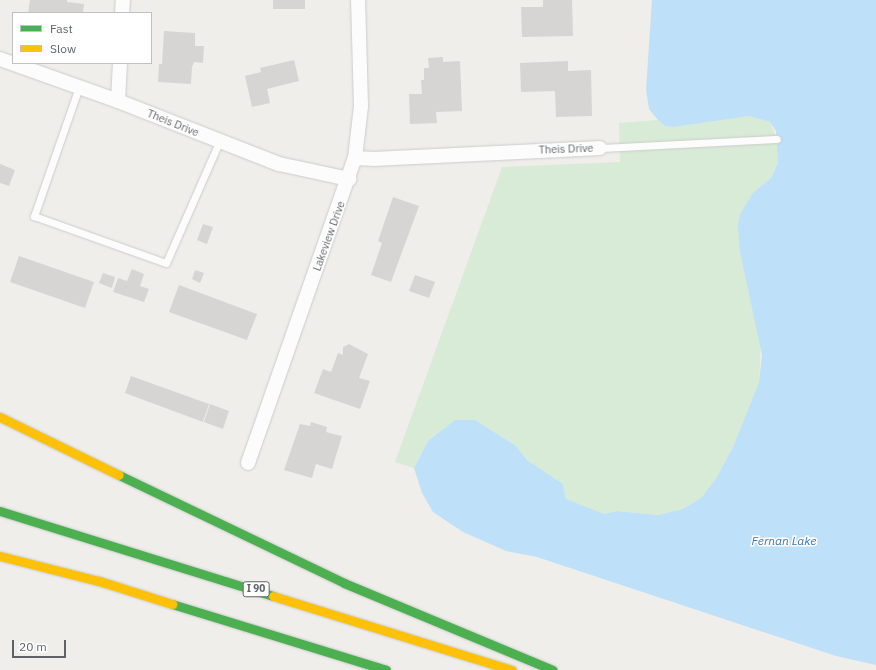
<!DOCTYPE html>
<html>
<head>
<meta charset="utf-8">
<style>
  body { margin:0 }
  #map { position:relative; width:876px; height:670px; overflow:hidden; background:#efeeea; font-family:"IBM Plex Sans",sans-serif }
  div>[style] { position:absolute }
  .green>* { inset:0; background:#d8ebd6 }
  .water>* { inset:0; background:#bfe0f9 }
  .building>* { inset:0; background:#d6d5d3 }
  .roads { filter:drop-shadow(0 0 1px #cbcccc) drop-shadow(0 0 1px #cbcccc) }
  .lane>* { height:7px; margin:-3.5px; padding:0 3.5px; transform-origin:3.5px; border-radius:3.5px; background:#fdfcfc }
  .street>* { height:14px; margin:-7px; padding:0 7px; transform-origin:7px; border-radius:7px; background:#fdfcfc }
  .fast>* { height:9px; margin:-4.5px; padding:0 4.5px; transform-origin:4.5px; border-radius:4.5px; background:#4caf50 }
  .slow>* { height:9px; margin:-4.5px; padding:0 4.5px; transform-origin:4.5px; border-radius:4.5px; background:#ffc107 }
  span { translate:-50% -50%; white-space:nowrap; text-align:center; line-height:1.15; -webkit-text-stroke:3px #fff; paint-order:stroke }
  .shield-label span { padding:1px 3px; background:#fff; border:1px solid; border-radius:3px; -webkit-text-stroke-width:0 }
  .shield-label { font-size:10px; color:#5f6368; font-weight:700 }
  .street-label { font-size:11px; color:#5f6368 }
  .water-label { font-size:12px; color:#4174aa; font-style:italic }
  .legend { position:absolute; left:12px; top:12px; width:140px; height:52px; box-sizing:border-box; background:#fff; border:1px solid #bfc1c3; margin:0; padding:5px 7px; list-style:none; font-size:12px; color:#5f6368 }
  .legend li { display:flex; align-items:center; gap:8px; height:20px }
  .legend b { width:20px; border:1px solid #bfc1c3 }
  .scale { position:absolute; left:12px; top:640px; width:54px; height:18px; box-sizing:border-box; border:2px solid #5f6368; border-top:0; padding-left:5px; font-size:12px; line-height:14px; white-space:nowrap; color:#5f6368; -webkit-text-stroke:3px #fff; paint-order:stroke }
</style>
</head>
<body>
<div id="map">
  <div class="green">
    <i style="clip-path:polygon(749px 116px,770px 122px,777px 139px,778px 163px,771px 178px,753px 193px,740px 252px,761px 343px,759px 382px,733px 447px,715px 480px,701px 498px,683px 509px,658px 515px,617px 511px,604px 514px,585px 508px,566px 499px,563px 484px,527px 460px,515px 445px,475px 420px,455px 420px,428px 441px,414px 468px,395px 462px,502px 167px,620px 162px,619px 123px,658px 120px,665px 126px,674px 127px)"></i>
  </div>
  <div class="water">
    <i style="clip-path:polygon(652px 0,876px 0,876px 665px,836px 656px,537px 557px,506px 551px,463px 532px,433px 512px,422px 493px,414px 468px,428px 441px,455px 420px,475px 420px,515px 445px,527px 460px,563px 484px,566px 499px,604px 514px,617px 511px,658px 515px,683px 509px,701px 498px,715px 480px,733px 447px,759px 382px,762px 355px,740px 252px,738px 225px,740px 214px,753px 193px,771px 178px,778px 163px,776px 131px,770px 122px,749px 116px,674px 127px,665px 126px,658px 120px,649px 109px,646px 90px)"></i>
  </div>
  <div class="building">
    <i style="clip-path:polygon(30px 0,67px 0,67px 2px,84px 4px,83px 13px,28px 13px)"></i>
    <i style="clip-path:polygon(273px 0,305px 0,305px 9px,273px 9px)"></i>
    <i style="clip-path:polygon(543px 0,572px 0,573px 36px,522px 37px,521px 7px,543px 7px)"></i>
    <i style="clip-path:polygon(164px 31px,195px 33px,195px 46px,204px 46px,203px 63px,194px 62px,192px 67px,191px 84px,158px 82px,159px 64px,162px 64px)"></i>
    <i style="clip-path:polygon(443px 57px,443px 62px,460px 61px,462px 111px,436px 112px,437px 123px,410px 124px,409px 94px,422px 94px,421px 80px,424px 80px,424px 68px,429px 68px,428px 58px)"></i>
    <i style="clip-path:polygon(294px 60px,299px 81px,267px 89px,270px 103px,252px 107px,245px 76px,261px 72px,260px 68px)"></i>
    <i style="clip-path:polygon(568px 61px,568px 71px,591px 70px,592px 116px,556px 117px,555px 91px,521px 92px,520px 63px)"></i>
    <i style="clip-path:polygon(0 164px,15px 170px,9px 186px,0 183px)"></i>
    <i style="clip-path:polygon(393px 197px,419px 206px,391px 282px,371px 275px,382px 243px,378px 241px)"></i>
    <i style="clip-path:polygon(203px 224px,213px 227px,207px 244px,197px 240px)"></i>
    <i style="clip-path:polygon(19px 256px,94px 282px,85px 308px,10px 282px)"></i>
    <i style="clip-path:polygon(132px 269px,144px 274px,140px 286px,149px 289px,144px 302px,113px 292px,118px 278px,127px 281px)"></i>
    <i style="clip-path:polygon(195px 270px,204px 273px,200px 283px,192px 279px)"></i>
    <i style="clip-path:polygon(103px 273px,115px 277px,112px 288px,99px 283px)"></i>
    <i style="clip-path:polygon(415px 275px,435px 282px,429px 298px,409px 291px)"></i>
    <i style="clip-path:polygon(179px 285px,257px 314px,247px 340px,169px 312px)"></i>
    <i style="clip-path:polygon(349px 344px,368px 354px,359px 378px,370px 381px,360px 409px,314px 393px,323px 369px,331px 372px,338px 353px,343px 355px,343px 347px)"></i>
    <i style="clip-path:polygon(131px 376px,209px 404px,203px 422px,125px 393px)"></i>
    <i style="clip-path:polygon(210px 404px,229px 411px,223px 429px,204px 422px)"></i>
    <i style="clip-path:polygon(311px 422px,327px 427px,326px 432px,342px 436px,332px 469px,316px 464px,312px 478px,284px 470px,300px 424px,310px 426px)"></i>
  </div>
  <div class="roads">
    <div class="lane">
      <i style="left:79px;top:87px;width:137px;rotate:109.2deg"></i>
      <i style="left:34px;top:216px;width:140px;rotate:19.6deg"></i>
      <i style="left:166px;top:263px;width:132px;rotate:-66.3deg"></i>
      <i style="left:600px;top:148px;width:177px;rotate:-2.9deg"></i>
    </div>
    <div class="street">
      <i style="left:122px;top:13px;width:13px;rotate:-86deg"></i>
      <i style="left:0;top:59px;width:125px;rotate:19.6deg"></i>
      <i style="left:118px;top:101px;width:173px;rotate:21.4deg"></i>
      <i style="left:279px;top:164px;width:72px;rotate:12.1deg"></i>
      <i style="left:118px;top:101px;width:38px;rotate:-87deg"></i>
      <i style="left:355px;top:158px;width:20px;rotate:3deg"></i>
      <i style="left:375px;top:159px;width:225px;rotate:-2.8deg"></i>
      <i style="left:248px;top:463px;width:323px;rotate:-70.7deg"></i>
      <i style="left:355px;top:158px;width:52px;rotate:-83.4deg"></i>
      <i style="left:361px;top:106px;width:106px;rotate:-91.6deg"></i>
    </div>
    <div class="fast">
      <i style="left:119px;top:475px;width:250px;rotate:25.6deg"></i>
      <i style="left:344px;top:583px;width:226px;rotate:22.6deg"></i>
      <i style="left:0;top:511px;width:286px;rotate:17.3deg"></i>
      <i style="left:172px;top:604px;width:224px;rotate:17.1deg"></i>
    </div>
    <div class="slow">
      <i style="left:0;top:417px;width:132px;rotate:26deg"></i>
      <i style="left:0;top:556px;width:102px;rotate:14.2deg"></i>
      <i style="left:99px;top:581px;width:77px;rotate:17.5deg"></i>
      <i style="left:273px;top:596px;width:250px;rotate:17.2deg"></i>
    </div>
  </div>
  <div class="shield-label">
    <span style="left:256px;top:589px">I 90</span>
  </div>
  <div class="street-label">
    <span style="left:173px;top:123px;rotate:22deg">Theis Drive</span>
    <span style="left:566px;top:149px;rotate:-2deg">Theis Drive</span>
    <span style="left:329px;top:236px;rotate:-70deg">Lakeview Drive</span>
  </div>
  <div class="water-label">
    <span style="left:784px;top:541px">Fernan Lake</span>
  </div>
  <ul class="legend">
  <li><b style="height:5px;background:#4caf50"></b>Fast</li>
  <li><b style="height:5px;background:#ffc107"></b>Slow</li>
  </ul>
  <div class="scale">20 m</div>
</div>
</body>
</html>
